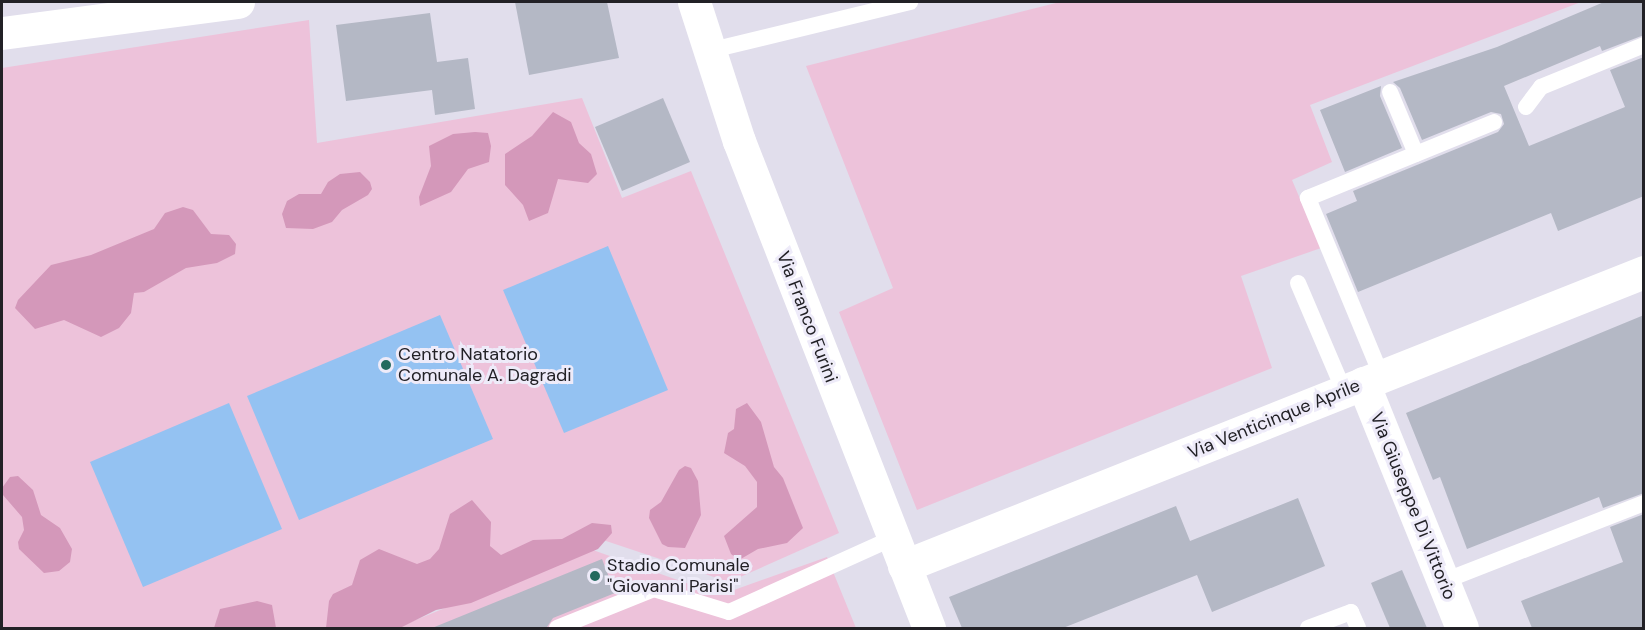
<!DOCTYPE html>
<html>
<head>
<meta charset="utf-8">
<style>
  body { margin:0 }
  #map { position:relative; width:1645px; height:630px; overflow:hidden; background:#e1deec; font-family:"DM Sans",sans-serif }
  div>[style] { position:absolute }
  .green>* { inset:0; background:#edc2da }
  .forest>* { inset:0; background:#d498ba }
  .water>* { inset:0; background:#94c2f2 }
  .building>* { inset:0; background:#b4b8c5 }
  .service>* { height:16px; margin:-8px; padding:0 8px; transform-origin:8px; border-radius:8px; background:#fff }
  .minor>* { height:33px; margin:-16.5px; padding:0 16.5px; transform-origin:16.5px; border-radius:16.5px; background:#fff }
  .dots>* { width:16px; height:16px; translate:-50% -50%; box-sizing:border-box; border:3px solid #eeebf9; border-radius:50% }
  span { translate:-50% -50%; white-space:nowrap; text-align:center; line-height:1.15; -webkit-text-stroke:6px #eeebf9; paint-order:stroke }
  .street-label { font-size:18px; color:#222126 }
  .poi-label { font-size:18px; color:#222126 }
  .left { translate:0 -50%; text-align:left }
  .frame { position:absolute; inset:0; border:3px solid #222126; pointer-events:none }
</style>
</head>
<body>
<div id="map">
  <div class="green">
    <i style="clip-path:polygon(1060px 2px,1581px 2px,1310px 105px,1332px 162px,1292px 180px,1321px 248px,1241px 276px,1272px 368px,917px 510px,839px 312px,893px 288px,806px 66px)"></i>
    <i style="clip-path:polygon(309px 20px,317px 143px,582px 98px,622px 198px,691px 171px,839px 533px,729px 582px,591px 536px,381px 628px,2px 628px,2px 68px)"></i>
    <i style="clip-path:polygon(590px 549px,720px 595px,827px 557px,856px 628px,396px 628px)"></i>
  </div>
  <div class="forest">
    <i style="clip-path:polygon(553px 112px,571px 122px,579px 143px,591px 154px,597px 174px,588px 183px,558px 179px,548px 213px,529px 221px,523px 205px,505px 185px,505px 154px,532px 136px)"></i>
    <i style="clip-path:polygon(475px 132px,488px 133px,491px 146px,489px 162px,468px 169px,451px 192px,420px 206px,419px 197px,431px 166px,429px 146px,453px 134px)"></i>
    <i style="clip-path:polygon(360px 172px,370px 182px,372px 189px,368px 195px,342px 210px,332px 222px,313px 229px,286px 228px,282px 214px,287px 201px,299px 194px,321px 194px,328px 182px,340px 174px)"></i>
    <i style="clip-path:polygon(183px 207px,193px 210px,211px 234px,229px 235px,236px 244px,235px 254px,217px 263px,186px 268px,144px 292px,134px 293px,131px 313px,119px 328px,101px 337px,64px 320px,35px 329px,15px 308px,18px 300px,51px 265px,91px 255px,154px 229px,165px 213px)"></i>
    <i style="clip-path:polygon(747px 403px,761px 422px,774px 467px,783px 478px,803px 528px,787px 543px,758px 549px,739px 560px,731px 554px,724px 536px,757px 507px,757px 482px,745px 466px,724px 453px,728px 433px,734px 429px,736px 409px)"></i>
    <i style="clip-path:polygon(685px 466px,691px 468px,698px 481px,701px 515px,685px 548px,668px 547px,662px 544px,649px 518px,650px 510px,661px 502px,679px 470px)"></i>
    <i style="clip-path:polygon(18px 476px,33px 490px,41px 515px,60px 528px,72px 549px,70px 562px,59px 571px,44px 573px,19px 549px,18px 542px,24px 530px,22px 517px,3px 495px,2px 488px,10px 477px)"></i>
    <i style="clip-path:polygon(472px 500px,491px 522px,490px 546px,501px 555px,533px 540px,562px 539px,592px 523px,611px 525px,612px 533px,598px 549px,471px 603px,436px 610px,400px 628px,326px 628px,329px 601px,333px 594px,352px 585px,360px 560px,379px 549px,417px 564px,430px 559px,439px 549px,450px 514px)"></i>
    <i style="clip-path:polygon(257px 601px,272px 605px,276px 628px,214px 628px,220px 609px)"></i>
  </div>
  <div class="water">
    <i style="clip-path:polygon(608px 246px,668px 390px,564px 433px,503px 290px)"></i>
    <i style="clip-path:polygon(440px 315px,493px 439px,299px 520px,247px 396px)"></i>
    <i style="clip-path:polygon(229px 403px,282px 529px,143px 587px,90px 462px)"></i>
  </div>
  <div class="building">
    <i style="clip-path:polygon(515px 2px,607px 2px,619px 58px,529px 75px)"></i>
    <i style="clip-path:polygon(1604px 2px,1644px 2px,1644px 35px,1602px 51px,1600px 46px,1504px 86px,1529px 146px,1625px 107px,1610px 70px,1644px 57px,1644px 196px,1558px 231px,1551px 213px,1358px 292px,1326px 214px,1357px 201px,1353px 191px,1498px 132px,1504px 124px,1501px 114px,1491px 112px,1422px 140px,1400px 88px,1393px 82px,1497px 47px)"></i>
    <i style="clip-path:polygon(430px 13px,437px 62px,468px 58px,475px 109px,435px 115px,432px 90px,346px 101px,336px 25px)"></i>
    <i style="clip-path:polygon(1381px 86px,1380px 96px,1402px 148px,1345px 172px,1320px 110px)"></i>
    <i style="clip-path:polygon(663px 98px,690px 162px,622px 191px,595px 127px)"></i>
    <i style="clip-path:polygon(1644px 315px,1644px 493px,1603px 508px,1599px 497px,1467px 549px,1440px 477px,1433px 480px,1406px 413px)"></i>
    <i style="clip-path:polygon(1298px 498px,1325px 566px,1212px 612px,1197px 575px,1063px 628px,962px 628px,949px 597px,1176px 506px,1190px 541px)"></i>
    <i style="clip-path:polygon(1644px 514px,1644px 628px,1532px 628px,1521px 601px,1623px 562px,1610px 527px)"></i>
    <i style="clip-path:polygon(602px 559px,615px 593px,553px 618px,547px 627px,432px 628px)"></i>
    <i style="clip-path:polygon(1402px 570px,1427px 628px,1390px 628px,1371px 583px)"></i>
  </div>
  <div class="service">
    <i style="left:708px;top:51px;width:208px;rotate:-13.6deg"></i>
    <i style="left:1390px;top:92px;width:67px;rotate:67.2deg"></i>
    <i style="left:1526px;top:107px;width:25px;rotate:-53deg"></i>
    <i style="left:1541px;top:87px;width:111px;rotate:-22.2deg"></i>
    <i style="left:1298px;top:283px;width:117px;rotate:66.9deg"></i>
    <i style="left:1382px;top:377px;width:194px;rotate:-112.5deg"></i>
    <i style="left:1308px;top:198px;width:201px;rotate:-22.2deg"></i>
    <i style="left:1444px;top:581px;width:215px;rotate:-21.3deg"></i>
    <i style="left:557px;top:628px;width:105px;rotate:-21.9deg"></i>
    <i style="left:654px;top:589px;width:78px;rotate:17deg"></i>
    <i style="left:729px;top:612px;width:182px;rotate:-24.3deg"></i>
    <i style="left:1308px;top:628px;width:46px;rotate:-20.4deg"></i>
    <i style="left:1351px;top:612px;width:17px;rotate:66deg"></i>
  </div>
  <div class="minor">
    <i style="left:694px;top:2px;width:146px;rotate:72.1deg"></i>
    <i style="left:739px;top:141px;width:523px;rotate:68.69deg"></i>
    <i style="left:2px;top:33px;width:238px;rotate:-7.5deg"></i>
    <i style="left:1363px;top:383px;width:264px;rotate:68deg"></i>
    <i style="left:904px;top:566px;width:796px;rotate:-21.67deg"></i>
  </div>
  <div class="dots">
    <i style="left:386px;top:365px;background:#246a5e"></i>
    <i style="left:595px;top:576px;background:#246a5e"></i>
  </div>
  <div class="street-label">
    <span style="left:807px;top:317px;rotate:69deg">Via Franco Furini</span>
    <span style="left:1274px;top:419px;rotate:-22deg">Via Venticinque Aprile</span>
    <span style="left:1413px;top:506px;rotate:68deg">Via Giuseppe Di Vittorio</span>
  </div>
  <div class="poi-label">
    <span class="left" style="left:398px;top:365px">Centro Natatorio<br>Comunale A. Dagradi</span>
    <span class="left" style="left:607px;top:576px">Stadio Comunale<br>"Giovanni Parisi"</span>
  </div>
  <div class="frame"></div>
</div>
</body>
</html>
